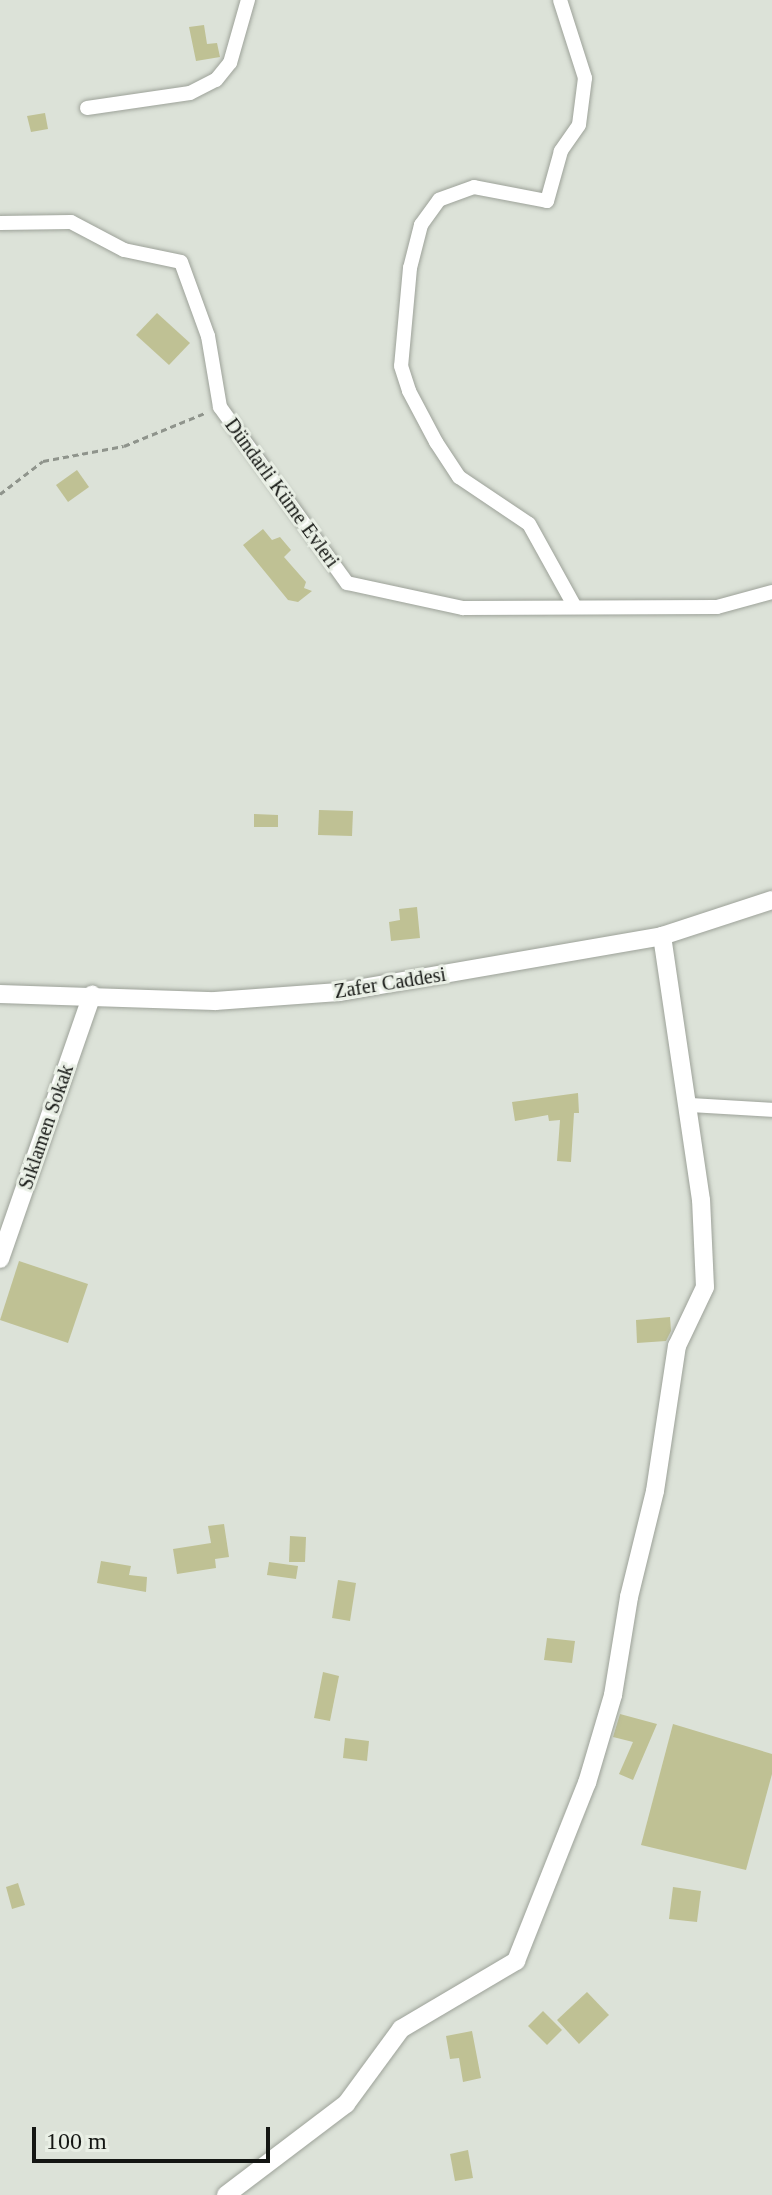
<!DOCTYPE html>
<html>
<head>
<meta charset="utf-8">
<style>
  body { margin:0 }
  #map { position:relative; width:772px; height:2195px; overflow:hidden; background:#dce2d8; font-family:Georgia,serif }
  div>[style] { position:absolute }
  .building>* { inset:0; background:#bfc194 }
  .path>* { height:3px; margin-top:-1.5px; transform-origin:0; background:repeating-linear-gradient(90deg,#8f948c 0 6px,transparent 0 10px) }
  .roads { filter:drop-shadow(0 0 2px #9da299) drop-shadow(0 0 2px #9da299) }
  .street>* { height:14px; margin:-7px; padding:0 7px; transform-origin:7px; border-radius:7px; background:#fff }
  .secondary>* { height:18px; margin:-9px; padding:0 9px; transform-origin:9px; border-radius:9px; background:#fff }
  span { translate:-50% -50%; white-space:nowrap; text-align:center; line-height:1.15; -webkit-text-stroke:6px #e9efe5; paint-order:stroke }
  .street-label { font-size:20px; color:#141613 }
  .scale { position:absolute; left:32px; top:2127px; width:238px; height:36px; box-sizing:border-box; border:4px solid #141613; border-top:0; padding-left:10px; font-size:24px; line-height:28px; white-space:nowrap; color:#141613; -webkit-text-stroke:6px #e9efe5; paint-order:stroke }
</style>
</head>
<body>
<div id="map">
  <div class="building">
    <i style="clip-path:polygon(204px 25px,207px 44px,217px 43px,220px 57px,196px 61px,189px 27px)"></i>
    <i style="clip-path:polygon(45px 113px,48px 129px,31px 132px,27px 116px)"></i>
    <i style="clip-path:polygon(157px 313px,190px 343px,169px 365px,136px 335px)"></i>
    <i style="clip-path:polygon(77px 470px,89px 487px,68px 502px,56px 485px)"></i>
    <i style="clip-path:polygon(263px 529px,272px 540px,280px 537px,291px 550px,284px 557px,306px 582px,304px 588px,312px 591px,298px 602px,288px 600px,243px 545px)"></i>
    <i style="clip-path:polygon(319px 810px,353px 811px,352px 836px,318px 835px)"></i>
    <i style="clip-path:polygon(254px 814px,278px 815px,278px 827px,254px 827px)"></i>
    <i style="clip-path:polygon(417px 907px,420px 938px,391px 941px,389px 922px,400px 920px,399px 909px)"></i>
    <i style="clip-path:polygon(578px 1093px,579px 1113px,574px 1113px,571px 1162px,557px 1161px,560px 1120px,549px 1121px,548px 1115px,515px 1121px,512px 1102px)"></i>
    <i style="clip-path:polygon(19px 1261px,88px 1284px,68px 1343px,0 1320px)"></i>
    <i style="clip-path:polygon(670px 1317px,671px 1331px,666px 1341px,637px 1343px,636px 1320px)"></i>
    <i style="clip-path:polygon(224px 1524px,229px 1557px,215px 1559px,216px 1568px,177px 1574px,173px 1549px,211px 1543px,208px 1526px)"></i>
    <i style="clip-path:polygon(290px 1536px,306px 1537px,305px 1562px,289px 1562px)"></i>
    <i style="clip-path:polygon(101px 1561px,131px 1566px,129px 1575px,147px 1577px,146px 1592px,97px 1583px)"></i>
    <i style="clip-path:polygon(269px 1562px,298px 1566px,296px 1579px,267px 1575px)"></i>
    <i style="clip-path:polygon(338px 1580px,356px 1583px,350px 1621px,332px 1618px)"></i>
    <i style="clip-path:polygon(547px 1638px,575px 1641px,572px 1663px,544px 1660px)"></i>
    <i style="clip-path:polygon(323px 1672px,339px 1676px,330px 1721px,314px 1718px)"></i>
    <i style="clip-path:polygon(620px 1714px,657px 1724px,633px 1780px,619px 1774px,633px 1742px,613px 1737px)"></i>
    <i style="clip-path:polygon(673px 1724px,772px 1754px,772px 1774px,746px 1870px,641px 1845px)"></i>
    <i style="clip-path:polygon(345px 1738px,369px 1741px,367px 1761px,343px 1758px)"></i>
    <i style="clip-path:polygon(18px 1883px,25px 1905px,12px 1909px,6px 1887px)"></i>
    <i style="clip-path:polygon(673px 1887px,701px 1891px,697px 1922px,669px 1919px)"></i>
    <i style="clip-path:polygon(587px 1992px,609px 2015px,579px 2044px,557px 2020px)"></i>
    <i style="clip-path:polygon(543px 2011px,562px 2030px,547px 2045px,528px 2026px)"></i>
    <i style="clip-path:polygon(472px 2031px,481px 2078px,463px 2082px,459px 2058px,450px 2059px,446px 2036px)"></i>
    <i style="clip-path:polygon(468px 2150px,473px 2178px,455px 2181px,450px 2154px)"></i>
  </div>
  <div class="path">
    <i style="left:0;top:494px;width:54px;rotate:-37.5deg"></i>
    <i style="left:43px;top:461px;width:82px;rotate:-10.5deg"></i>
    <i style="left:124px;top:446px;width:87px;rotate:-22.2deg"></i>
  </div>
  <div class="roads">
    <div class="street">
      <i style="left:560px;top:0;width:82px;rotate:72.2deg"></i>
      <i style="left:585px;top:78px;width:47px;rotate:97.3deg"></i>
      <i style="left:579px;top:125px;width:32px;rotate:125deg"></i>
      <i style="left:561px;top:151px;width:52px;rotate:105.6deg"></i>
      <i style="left:547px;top:201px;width:74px;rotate:-169.1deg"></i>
      <i style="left:474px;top:187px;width:37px;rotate:160deg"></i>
      <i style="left:439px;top:200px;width:31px;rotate:126deg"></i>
      <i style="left:421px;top:225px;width:44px;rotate:104.3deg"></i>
      <i style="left:410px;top:268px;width:98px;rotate:95.2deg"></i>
      <i style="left:401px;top:366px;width:26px;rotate:72deg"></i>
      <i style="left:409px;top:391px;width:58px;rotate:62.1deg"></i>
      <i style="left:436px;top:442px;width:42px;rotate:56.7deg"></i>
      <i style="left:459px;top:477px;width:84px;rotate:33.9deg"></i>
      <i style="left:529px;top:524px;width:95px;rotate:61deg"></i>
      <i style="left:87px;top:108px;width:104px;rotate:-8.3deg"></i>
      <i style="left:190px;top:93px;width:29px;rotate:-27deg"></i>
      <i style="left:216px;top:80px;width:22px;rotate:-51deg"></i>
      <i style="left:230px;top:63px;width:66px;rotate:-74.1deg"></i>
      <i style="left:0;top:223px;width:71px;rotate:-0.8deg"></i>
      <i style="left:71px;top:222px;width:60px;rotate:27.8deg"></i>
      <i style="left:124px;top:250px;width:58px;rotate:11.9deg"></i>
      <i style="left:181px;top:262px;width:79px;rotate:70deg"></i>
      <i style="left:208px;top:336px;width:72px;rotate:80.4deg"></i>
      <i style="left:220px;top:407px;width:217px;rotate:54.2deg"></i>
      <i style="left:347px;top:583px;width:119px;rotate:12.2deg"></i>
      <i style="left:463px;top:608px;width:254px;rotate:-0.2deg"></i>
      <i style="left:717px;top:607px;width:57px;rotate:-15.3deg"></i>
      <i style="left:689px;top:1105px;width:83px;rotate:3.4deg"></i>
    </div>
    <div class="secondary">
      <i style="left:0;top:994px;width:215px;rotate:1.9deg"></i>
      <i style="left:215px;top:1001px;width:124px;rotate:-4.2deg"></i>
      <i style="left:339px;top:992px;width:328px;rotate:-9.8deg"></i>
      <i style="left:662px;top:936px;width:116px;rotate:-18.1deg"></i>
      <i style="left:0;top:1259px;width:280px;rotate:-70.8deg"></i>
      <i style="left:226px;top:2195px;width:151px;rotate:-37.2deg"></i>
      <i style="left:346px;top:2104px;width:93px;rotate:-53.7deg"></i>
      <i style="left:401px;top:2029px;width:134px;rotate:-30.6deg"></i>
      <i style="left:516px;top:1961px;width:192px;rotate:-68.3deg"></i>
      <i style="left:587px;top:1783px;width:92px;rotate:-73.5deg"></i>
      <i style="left:613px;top:1695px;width:99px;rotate:-80.7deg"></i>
      <i style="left:629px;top:1597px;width:109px;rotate:-76.2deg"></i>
      <i style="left:655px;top:1491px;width:147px;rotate:-81.4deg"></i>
      <i style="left:677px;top:1346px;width:65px;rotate:-64.6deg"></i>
      <i style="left:705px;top:1287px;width:87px;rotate:-92.6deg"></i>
      <i style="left:701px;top:1200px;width:267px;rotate:-98.4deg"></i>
    </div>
  </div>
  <div class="street-label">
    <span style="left:282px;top:493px;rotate:54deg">Dündarli Küme Evleri</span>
    <span style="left:390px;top:983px;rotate:-9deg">Zafer Caddesi</span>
    <span style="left:46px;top:1127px;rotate:-71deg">Sıklamen Sokak</span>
  </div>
  <div class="scale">100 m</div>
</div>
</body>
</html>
